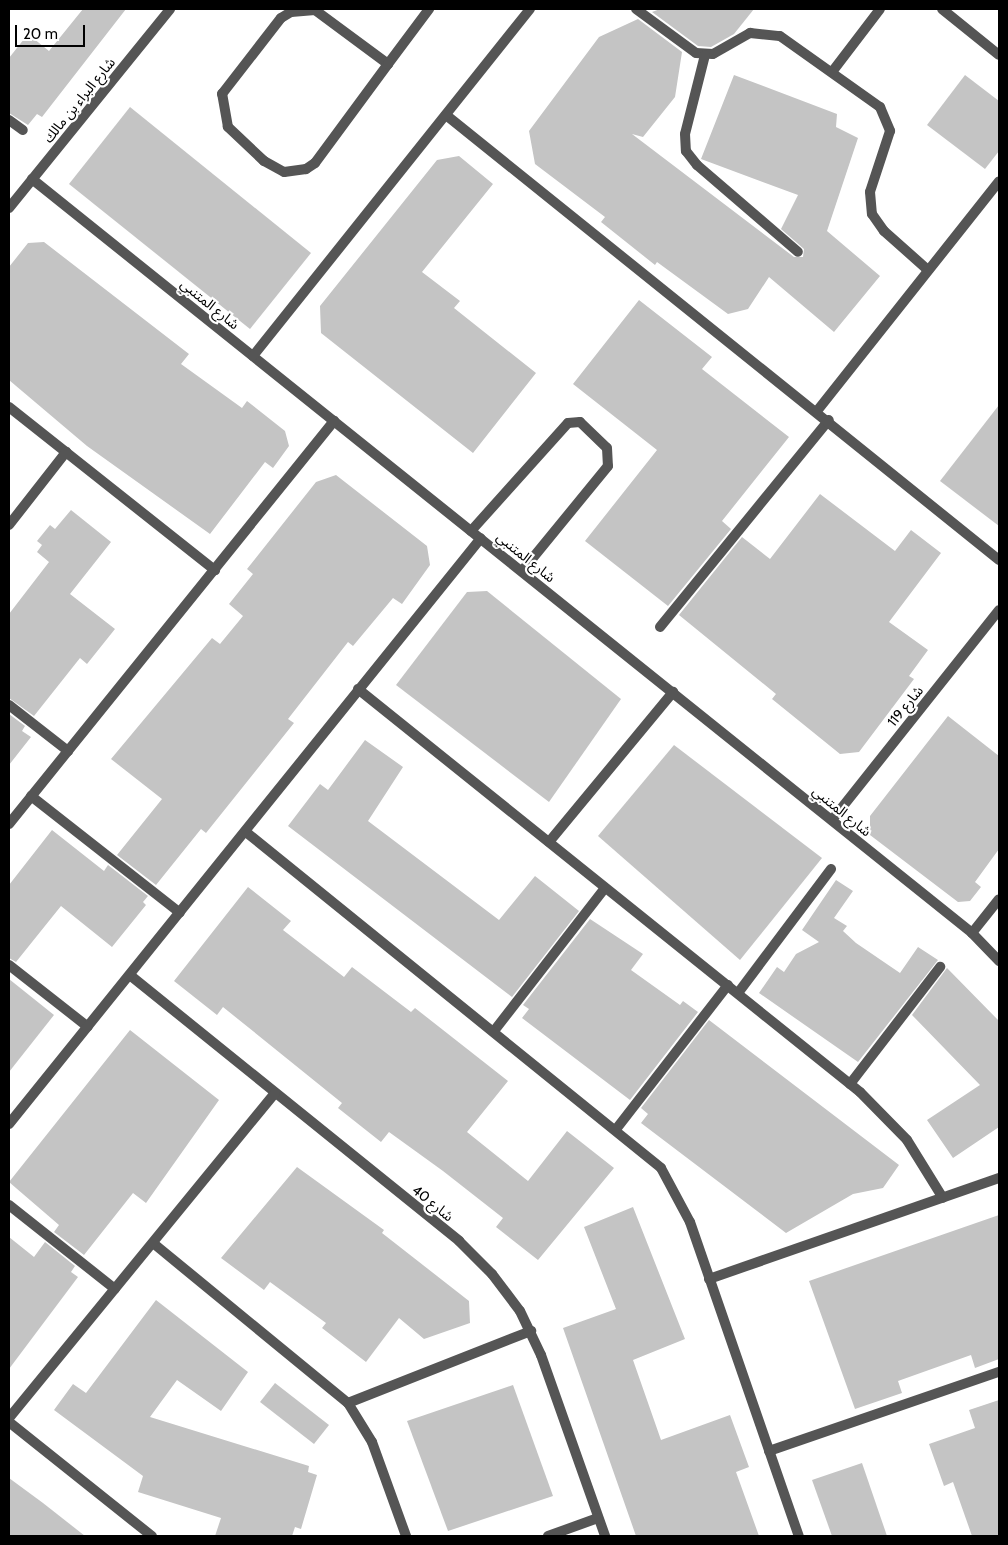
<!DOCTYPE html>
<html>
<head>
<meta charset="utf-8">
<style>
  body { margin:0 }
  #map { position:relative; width:1008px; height:1545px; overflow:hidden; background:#fff; font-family:Cabin,"Noto Sans Arabic",sans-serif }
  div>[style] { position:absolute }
  .building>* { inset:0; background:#c4c4c4 }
  .service>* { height:10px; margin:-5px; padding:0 5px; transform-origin:5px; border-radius:5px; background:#555 }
  .minor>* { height:10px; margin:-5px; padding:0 5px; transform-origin:5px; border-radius:5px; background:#555 }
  span { translate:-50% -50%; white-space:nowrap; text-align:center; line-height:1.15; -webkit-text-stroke:4.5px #fff; paint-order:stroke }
  .street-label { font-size:14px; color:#000 }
  .frame { position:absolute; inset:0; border:10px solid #000; pointer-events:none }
  .scale { position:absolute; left:15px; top:25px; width:70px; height:22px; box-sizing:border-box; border:2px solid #000; border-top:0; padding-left:6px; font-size:15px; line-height:18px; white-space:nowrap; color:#000; -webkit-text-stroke:4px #fff; paint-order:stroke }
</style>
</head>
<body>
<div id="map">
  <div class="building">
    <i style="clip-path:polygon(83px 9px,126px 9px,42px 117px,37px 114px,28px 125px,9px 113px,9px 58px,28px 34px,49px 51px)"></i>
    <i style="clip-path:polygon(660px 9px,754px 9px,734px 34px,711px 47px,698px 46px,652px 12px)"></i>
    <i style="clip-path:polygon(638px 19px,682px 52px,675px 97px,643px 137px,632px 134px,794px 257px,803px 257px,804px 249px,781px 229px,798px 195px,701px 159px,734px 75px,837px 114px,836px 127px,858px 138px,827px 231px,880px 276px,834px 332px,769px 277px,748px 309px,728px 314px,657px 262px,655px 265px,601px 222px,605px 217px,535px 164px,529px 131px,599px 37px)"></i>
    <i style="clip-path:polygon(965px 75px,999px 101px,999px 151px,985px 169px,927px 125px)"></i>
    <i style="clip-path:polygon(130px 107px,311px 253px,250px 329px,69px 184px)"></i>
    <i style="clip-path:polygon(459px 156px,493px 184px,422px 272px,460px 301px,454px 308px,536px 373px,473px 453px,321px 333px,320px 306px,437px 160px)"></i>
    <i style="clip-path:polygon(44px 242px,189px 354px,181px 364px,242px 408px,247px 401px,285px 431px,289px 446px,273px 468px,265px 462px,210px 534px,87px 446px,9px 380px,9px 267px,28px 243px)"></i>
    <i style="clip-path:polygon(639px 300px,712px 357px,702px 369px,789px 437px,722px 521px,731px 529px,668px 606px,585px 541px,657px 450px,573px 384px)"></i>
    <i style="clip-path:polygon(999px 405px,999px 526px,940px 481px)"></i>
    <i style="clip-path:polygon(336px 475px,427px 546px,430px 565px,402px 604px,393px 598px,353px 646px,348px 642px,288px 719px,294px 723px,206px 833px,201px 829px,156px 885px,117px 855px,162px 799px,111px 759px,212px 638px,220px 644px,243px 616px,229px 604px,253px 574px,247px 569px,316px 482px)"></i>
    <i style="clip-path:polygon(820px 494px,895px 551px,911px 530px,941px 553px,889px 622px,928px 650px,909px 676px,914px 679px,859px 752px,840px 754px,772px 699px,776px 694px,679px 615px,742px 537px,770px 559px)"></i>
    <i style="clip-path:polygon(71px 510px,111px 542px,70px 594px,115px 629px,87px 664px,80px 658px,34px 716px,9px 698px,9px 614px,49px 562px,37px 552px,42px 545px,37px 541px,50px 525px,55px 529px)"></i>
    <i style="clip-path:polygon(487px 591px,621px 699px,549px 802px,396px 685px,467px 592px)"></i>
    <i style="clip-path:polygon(9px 714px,25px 726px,22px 731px,31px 737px,9px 765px)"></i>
    <i style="clip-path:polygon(948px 716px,999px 756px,999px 849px,975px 882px,981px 887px,970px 901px,958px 902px,870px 835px,870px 816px)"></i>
    <i style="clip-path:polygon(365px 740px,403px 767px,368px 821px,499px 920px,535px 876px,579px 911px,512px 997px,288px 826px,320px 784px,328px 790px)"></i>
    <i style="clip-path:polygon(674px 745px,822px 858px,740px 960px,598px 836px)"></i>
    <i style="clip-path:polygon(52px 830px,104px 871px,108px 865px,148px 896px,143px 902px,146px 905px,112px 947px,61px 906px,16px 962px,9px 958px,9px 885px)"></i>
    <i style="clip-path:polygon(836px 880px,853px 891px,834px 918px,847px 926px,843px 931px,856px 943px,900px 973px,918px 947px,938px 960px,858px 1062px,759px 993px,777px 967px,784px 972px,796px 954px,819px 942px,802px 930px)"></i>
    <i style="clip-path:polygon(248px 887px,291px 921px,283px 930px,344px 977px,352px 967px,411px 1012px,415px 1008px,508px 1081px,467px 1132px,528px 1181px,567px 1131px,614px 1168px,538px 1260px,496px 1227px,503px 1218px,443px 1171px,389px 1132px,381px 1142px,338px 1108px,342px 1103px,223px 1007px,217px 1015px,174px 981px)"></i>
    <i style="clip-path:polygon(590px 919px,643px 954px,631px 970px,680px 1005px,683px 1001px,698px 1012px,630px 1100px,522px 1018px,529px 1009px,523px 1005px)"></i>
    <i style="clip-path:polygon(947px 968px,999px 1021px,999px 1127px,953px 1158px,927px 1120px,980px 1085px,912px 1015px)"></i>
    <i style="clip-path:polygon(9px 979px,54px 1015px,9px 1072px)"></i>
    <i style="clip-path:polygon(709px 1020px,899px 1165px,883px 1188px,853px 1194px,786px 1233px,641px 1123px,648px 1114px,641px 1108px)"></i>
    <i style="clip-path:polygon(130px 1030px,219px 1100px,146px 1203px,133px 1193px,84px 1255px,54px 1232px,59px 1225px,9px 1182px)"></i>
    <i style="clip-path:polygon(297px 1167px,384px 1230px,382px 1233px,469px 1301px,470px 1323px,424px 1339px,399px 1318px,366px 1362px,322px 1328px,326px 1323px,270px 1282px,264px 1290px,221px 1258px)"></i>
    <i style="clip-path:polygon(633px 1207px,685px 1339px,633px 1360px,661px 1440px,730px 1415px,749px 1467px,736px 1472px,759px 1536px,636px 1536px,563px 1328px,616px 1309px,584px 1227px)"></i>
    <i style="clip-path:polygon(999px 1215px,999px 1359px,975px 1368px,971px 1355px,898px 1381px,902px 1393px,855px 1409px,809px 1281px)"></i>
    <i style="clip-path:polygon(9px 1237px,34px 1257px,45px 1242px,75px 1266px,71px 1272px,78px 1277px,9px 1369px)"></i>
    <i style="clip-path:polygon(156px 1300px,248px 1372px,221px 1411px,177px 1380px,150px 1417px,309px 1466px,308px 1472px,317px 1475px,301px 1529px,295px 1527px,292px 1536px,215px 1536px,221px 1518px,138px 1492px,143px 1476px,54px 1410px,73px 1384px,86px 1393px)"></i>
    <i style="clip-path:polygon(275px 1383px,329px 1425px,314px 1444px,260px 1402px)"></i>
    <i style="clip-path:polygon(513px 1385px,553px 1496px,448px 1531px,407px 1421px)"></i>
    <i style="clip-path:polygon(999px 1400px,999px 1536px,972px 1536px,953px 1482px,944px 1486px,929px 1444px,975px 1428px,969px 1410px)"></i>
    <i style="clip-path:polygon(862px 1463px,887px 1536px,832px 1536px,812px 1480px)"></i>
    <i style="clip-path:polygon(9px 1478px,43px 1503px,85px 1536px,9px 1536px)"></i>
  </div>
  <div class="service">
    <i style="left:636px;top:9px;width:74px;rotate:36.3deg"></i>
    <i style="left:696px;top:53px;width:17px;rotate:3deg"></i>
    <i style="left:713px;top:54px;width:43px;rotate:-29.6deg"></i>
    <i style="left:750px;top:33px;width:30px;rotate:6deg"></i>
    <i style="left:780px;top:36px;width:123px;rotate:35.4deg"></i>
    <i style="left:880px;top:107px;width:26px;rotate:67deg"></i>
    <i style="left:890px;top:131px;width:64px;rotate:108.2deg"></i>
    <i style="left:870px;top:192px;width:22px;rotate:85deg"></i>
    <i style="left:872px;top:214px;width:21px;rotate:55deg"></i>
    <i style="left:884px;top:231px;width:59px;rotate:41.6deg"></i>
    <i style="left:315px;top:10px;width:91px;rotate:36.5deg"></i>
    <i style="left:388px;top:64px;width:123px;rotate:126.4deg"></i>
    <i style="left:315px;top:163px;width:11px;rotate:146deg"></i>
    <i style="left:306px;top:169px;width:22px;rotate:172deg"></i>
    <i style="left:284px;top:172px;width:23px;rotate:-151deg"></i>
    <i style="left:264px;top:161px;width:50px;rotate:-136.6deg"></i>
    <i style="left:228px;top:127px;width:34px;rotate:-100deg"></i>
    <i style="left:222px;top:94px;width:96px;rotate:-52.2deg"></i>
    <i style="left:281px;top:18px;width:12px;rotate:-31deg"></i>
    <i style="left:291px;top:12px;width:24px;rotate:-5deg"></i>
    <i style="left:705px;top:55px;width:81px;rotate:104.2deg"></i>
    <i style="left:685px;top:134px;width:17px;rotate:87deg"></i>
    <i style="left:686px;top:151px;width:18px;rotate:52deg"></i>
    <i style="left:697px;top:165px;width:133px;rotate:40.7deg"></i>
    <i style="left:388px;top:64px;width:69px;rotate:-53.3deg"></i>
    <i style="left:832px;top:72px;width:79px;rotate:-52.7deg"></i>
    <i style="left:471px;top:531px;width:145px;rotate:-48.1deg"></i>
    <i style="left:568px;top:423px;width:12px;rotate:-5deg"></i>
    <i style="left:580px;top:422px;width:37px;rotate:44deg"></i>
    <i style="left:607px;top:448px;width:18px;rotate:87deg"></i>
    <i style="left:608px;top:466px;width:136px;rotate:129.3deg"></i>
    <i style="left:660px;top:627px;width:267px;rotate:-50.8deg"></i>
    <i style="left:9px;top:705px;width:75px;rotate:37.9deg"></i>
    <i style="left:31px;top:796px;width:189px;rotate:38.1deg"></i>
    <i style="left:9px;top:965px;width:100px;rotate:38.1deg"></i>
    <i style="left:738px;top:993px;width:155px;rotate:-53.1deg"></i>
    <i style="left:494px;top:1031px;width:181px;rotate:-52.2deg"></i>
    <i style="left:850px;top:1084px;width:148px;rotate:-52.4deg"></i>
  </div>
  <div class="minor">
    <i style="left:942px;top:9px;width:73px;rotate:38.9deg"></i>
    <i style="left:446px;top:115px;width:710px;rotate:38.82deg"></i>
    <i style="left:9px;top:120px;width:17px;rotate:36deg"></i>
    <i style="left:32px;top:179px;width:1205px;rotate:38.73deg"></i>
    <i style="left:972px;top:933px;width:39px;rotate:46deg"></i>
    <i style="left:9px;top:208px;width:256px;rotate:-51deg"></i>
    <i style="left:253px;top:356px;width:444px;rotate:-51.4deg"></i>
    <i style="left:9px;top:407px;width:263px;rotate:38.4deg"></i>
    <i style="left:817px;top:411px;width:293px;rotate:-51.6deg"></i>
    <i style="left:9px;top:525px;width:93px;rotate:-52deg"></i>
    <i style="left:358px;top:689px;width:644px;rotate:38.76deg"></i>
    <i style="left:860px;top:1092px;width:67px;rotate:45.6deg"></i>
    <i style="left:907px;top:1140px;width:68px;rotate:58.2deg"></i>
    <i style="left:832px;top:820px;width:268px;rotate:-51.5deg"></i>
    <i style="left:9px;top:824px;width:518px;rotate:-51.12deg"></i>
    <i style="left:246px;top:832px;width:534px;rotate:38.99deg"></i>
    <i style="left:661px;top:1168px;width:61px;rotate:61.8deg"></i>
    <i style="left:690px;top:1222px;width:332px;rotate:70.9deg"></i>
    <i style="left:549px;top:842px;width:195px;rotate:-50.4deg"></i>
    <i style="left:972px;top:933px;width:43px;rotate:-51.5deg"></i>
    <i style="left:131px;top:976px;width:422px;rotate:38.9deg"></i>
    <i style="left:459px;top:1241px;width:47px;rotate:45deg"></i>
    <i style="left:492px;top:1274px;width:46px;rotate:52.9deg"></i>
    <i style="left:520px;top:1311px;width:49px;rotate:64.5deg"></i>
    <i style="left:541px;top:1355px;width:192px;rotate:70.5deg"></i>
    <i style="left:9px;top:1124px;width:752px;rotate:-51.15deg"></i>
    <i style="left:617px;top:1128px;width:181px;rotate:-52.2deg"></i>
    <i style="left:9px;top:1205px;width:135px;rotate:38.4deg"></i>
    <i style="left:153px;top:1243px;width:252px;rotate:39.4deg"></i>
    <i style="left:348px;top:1403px;width:46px;rotate:58.4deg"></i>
    <i style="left:372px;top:1442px;width:100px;rotate:70.1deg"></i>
    <i style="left:709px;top:1279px;width:307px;rotate:-19.2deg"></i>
    <i style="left:348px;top:1403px;width:197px;rotate:-21.5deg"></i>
    <i style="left:9px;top:1418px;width:420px;rotate:-50.7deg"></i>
    <i style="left:9px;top:1422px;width:183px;rotate:38.6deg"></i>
    <i style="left:769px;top:1451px;width:243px;rotate:-19deg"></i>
    <i style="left:548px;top:1536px;width:53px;rotate:-19.8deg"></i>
  </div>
  <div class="street-label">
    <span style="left:79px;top:100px;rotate:-51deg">شارع البراء بن مالك</span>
    <span style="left:210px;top:304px;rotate:39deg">شارع المتنبي</span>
    <span style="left:526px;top:557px;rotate:39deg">شارع المتنبي</span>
    <span style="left:905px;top:706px;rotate:-51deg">شارع 119</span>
    <span style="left:842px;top:811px;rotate:39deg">شارع المتنبي</span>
    <span style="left:433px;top:1203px;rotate:39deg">شارع 40</span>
  </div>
  <div class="frame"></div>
  <div class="scale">20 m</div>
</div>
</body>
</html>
